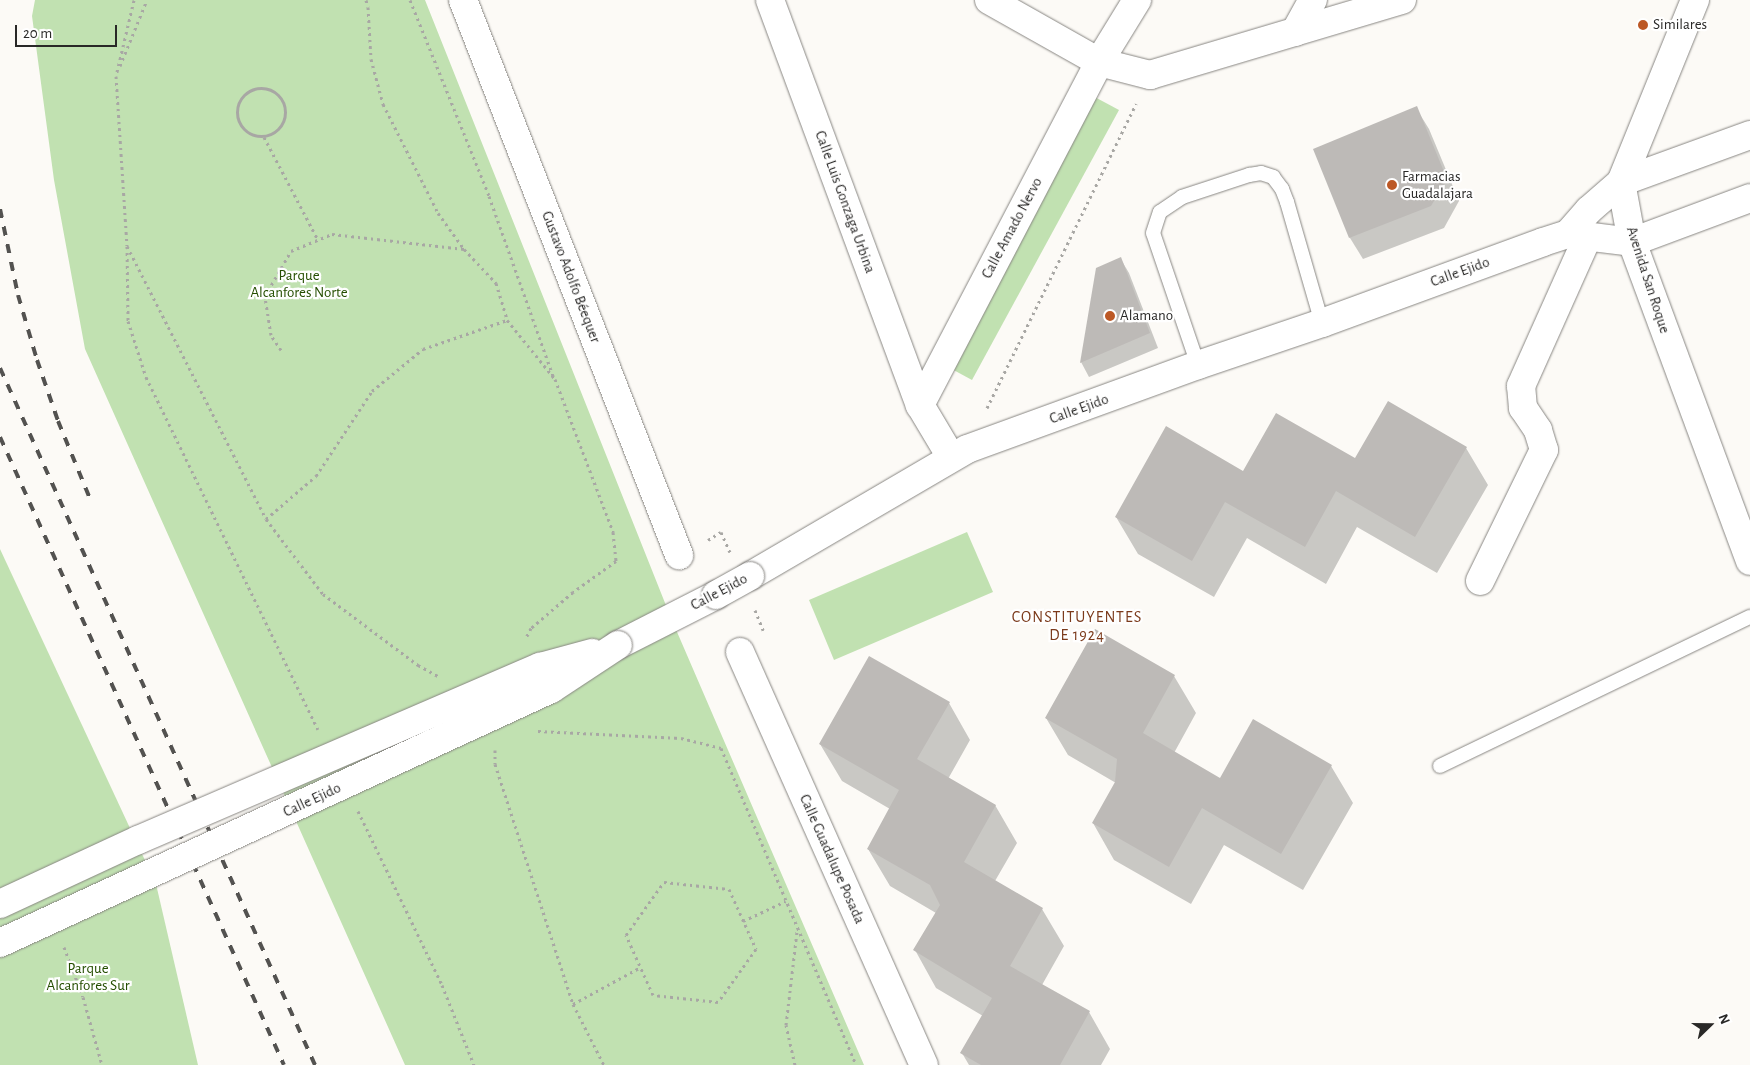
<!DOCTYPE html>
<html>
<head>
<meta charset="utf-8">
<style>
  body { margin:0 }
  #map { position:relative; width:1750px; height:1065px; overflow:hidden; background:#fcfaf6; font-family:"Alegreya Sans",sans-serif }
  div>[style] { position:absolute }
  .green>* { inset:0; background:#c1e1b1 }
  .shadow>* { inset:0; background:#0003 }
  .building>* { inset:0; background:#bdbab7 }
  .path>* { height:3px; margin-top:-1.5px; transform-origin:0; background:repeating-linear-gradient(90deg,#a8a7a4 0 2.5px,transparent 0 6.5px) }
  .path>.ring { margin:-1.5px; padding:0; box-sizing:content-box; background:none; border:3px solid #a8a7a4; border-radius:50% }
  .roads { filter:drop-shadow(0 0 1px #888682) drop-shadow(0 0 1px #888682) }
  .service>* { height:14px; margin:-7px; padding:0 7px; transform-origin:7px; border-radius:7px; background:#fff }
  .minor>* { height:28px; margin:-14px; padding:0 14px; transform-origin:14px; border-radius:14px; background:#fff }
  .tertiary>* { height:28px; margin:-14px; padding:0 14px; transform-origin:14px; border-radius:14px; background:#fff }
  .rail>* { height:4px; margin-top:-2px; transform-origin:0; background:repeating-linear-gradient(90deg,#535250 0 9px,transparent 0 18px) }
  .bridges { filter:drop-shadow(0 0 1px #888682) drop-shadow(0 0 1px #888682) }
  .tertiary-bridge>* { height:28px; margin:-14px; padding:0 14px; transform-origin:14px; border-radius:14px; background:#fff }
  .dots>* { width:14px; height:14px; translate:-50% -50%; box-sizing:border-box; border:2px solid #fff; border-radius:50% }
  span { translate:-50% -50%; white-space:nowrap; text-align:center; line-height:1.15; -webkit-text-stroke:4.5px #fff; paint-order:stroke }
  .poi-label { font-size:15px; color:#292827 }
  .left { translate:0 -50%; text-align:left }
  .street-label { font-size:15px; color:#292827 }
  .park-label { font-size:15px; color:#254e01 }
  .neighbourhood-label { font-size:16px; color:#7b3a1b; letter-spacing:1px }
  .north { position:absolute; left:1685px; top:1000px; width:50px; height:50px; -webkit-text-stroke:4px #fff; paint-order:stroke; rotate:68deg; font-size:14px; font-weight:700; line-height:20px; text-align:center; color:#292827 }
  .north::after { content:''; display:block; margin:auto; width:18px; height:22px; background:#292827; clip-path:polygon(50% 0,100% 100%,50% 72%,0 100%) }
  .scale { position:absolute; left:15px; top:25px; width:102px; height:22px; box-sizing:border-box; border:2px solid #292827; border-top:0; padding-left:6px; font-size:15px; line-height:18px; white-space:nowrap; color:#292827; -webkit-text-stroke:4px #fff; paint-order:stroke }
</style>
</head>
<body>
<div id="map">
  <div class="green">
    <i style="clip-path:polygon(35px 0,425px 0,671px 618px,864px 1065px,405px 1065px,85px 349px,54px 180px,32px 16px)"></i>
    <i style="clip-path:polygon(1091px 95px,1119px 110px,972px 380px,948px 367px)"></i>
    <i style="clip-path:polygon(967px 532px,993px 592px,834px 660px,809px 600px)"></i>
    <i style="clip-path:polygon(0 549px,156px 884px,198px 1065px,0 1065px)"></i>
  </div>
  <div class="shadow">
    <i style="clip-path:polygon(1416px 108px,1429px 129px,1459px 201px,1444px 228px,1363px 259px,1350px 238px,1315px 150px)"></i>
    <i style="clip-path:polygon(1120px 258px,1129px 273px,1158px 348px,1089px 377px,1081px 362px)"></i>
    <i style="clip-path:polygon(1466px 448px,1488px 485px,1437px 573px,1357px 527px,1326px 584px,1247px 538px,1214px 597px,1138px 554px,1116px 517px,1243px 473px)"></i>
    <i style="clip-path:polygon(1095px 631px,1174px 676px,1196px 713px,1174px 753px,1221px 780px,1331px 766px,1353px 803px,1303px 890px,1224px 845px,1191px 904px,1114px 860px,1093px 823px,1116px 783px,1068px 755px,1046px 718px)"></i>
    <i style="clip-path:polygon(949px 703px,970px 740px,948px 779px,995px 805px,1017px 843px,995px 881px,1042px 909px,1064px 946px,1042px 985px,1089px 1012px,1110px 1049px,1101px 1065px,969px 1065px,962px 1053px,983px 1016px,936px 988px,915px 950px,936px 913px,890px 886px,868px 849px,890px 809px,842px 781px,820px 744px)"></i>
  </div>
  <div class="building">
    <i style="clip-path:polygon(1417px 106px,1447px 179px,1431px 206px,1349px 238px,1313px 149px)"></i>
    <i style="clip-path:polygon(1121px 257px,1150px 333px,1080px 363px,1096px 268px)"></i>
    <i style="clip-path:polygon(1388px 401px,1467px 447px,1415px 537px,1336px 491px,1305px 547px,1225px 502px,1192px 561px,1115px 517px,1166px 426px,1243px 471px,1276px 413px,1355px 458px)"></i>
    <i style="clip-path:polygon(1095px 629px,1175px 675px,1143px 733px,1220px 778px,1253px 719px,1332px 765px,1281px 854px,1202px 808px,1169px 867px,1092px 823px,1115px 782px,1117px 759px,1045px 718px)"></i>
    <i style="clip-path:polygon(869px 656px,950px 702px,917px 759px,996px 805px,964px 862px,1043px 908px,1010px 966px,1090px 1011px,1060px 1065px,981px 1065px,960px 1053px,992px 998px,913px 950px,940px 905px,930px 885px,867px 849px,899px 790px,819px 744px)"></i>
  </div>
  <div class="path">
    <i style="left:134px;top:0;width:78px;rotate:103.3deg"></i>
    <i style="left:116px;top:76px;width:170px;rotate:86.3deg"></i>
    <i style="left:127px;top:246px;width:75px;rotate:89.2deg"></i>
    <i style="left:128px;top:321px;width:59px;rotate:72.2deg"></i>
    <i style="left:146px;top:377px;width:392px;rotate:64deg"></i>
    <i style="left:366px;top:0;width:7px;rotate:74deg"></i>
    <i style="left:368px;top:7px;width:52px;rotate:86.7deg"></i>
    <i style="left:371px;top:59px;width:47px;rotate:75.1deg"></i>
    <i style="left:383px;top:104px;width:122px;rotate:63.2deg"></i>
    <i style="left:438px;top:213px;width:44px;rotate:54.2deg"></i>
    <i style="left:464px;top:249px;width:47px;rotate:46.7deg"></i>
    <i style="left:496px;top:283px;width:39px;rotate:73deg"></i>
    <i style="left:507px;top:320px;width:76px;rotate:50.9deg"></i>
    <i style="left:555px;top:379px;width:164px;rotate:69.2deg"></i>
    <i style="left:613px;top:532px;width:29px;rotate:84deg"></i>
    <i style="left:616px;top:561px;width:53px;rotate:144.2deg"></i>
    <i style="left:573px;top:592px;width:55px;rotate:139.4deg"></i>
    <i style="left:531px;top:628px;width:11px;rotate:117deg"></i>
    <i style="left:410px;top:0;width:211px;rotate:68deg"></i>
    <i style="left:489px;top:196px;width:191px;rotate:70.4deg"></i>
    <i style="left:120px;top:66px;width:71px;rotate:-67.8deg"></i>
    <i class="ring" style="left:237px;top:88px;width:45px;height:45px"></i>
    <i style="left:264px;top:137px;width:116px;rotate:62.3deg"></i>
    <i style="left:127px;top:246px;width:306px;rotate:63deg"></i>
    <i style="left:266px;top:519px;width:94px;rotate:52.8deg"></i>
    <i style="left:323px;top:594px;width:119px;rotate:36.8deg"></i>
    <i style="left:418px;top:665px;width:23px;rotate:29deg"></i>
    <i style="left:281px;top:350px;width:18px;rotate:-124deg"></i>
    <i style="left:271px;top:335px;width:39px;rotate:-99deg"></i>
    <i style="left:265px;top:296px;width:52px;rotate:-60deg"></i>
    <i style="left:291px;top:251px;width:44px;rotate:-22.5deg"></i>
    <i style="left:332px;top:234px;width:133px;rotate:6.5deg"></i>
    <i style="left:987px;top:408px;width:339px;rotate:-63.9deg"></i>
    <i style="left:266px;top:519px;width:66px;rotate:-40.7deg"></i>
    <i style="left:316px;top:476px;width:102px;rotate:-56.6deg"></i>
    <i style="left:372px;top:391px;width:66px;rotate:-39.5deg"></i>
    <i style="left:423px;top:349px;width:89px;rotate:-19deg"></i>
    <i style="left:708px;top:540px;width:15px;rotate:-32deg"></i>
    <i style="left:721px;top:532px;width:22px;rotate:66deg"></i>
    <i style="left:755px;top:610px;width:22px;rotate:68deg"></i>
    <i style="left:538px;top:731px;width:143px;rotate:2.8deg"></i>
    <i style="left:681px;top:738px;width:41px;rotate:14deg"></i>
    <i style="left:721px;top:748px;width:345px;rotate:66.9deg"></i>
    <i style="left:495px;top:750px;width:14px;rotate:90deg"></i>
    <i style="left:495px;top:764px;width:252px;rotate:72deg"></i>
    <i style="left:573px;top:1004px;width:68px;rotate:63.1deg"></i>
    <i style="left:358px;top:811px;width:193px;rotate:64.2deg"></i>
    <i style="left:442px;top:985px;width:86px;rotate:68.2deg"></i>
    <i style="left:664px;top:882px;width:65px;rotate:6.1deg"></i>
    <i style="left:729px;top:889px;width:66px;rotate:65.8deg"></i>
    <i style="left:756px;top:949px;width:65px;rotate:125.6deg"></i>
    <i style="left:718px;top:1002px;width:65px;rotate:-173.9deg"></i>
    <i style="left:653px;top:995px;width:66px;rotate:-114.2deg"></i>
    <i style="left:626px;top:935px;width:65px;rotate:-54.4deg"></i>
    <i style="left:743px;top:921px;width:47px;rotate:-24.9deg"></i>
    <i style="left:64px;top:947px;width:53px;rotate:69.2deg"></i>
    <i style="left:83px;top:997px;width:71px;rotate:74.4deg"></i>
    <i style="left:573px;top:1004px;width:77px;rotate:-28.6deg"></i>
    <i style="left:795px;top:1065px;width:41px;rotate:-102.7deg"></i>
    <i style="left:786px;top:1025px;width:94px;rotate:-83.3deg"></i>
  </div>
  <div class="roads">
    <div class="service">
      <i style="left:1198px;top:365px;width:139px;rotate:-108.8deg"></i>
      <i style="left:1153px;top:233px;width:22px;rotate:-72deg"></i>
      <i style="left:1160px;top:212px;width:27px;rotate:-34deg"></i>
      <i style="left:1182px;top:197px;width:71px;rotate:-18.2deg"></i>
      <i style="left:1249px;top:175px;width:12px;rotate:-9deg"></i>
      <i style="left:1261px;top:173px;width:13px;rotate:18deg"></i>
      <i style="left:1273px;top:177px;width:15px;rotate:53deg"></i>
      <i style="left:1282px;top:189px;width:14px;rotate:69deg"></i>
      <i style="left:1287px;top:202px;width:126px;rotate:73.9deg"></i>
      <i style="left:1440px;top:766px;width:344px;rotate:-25.7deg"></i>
    </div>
    <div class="minor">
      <i style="left:463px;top:0;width:596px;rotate:68.73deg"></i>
      <i style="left:770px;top:0;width:432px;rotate:69.7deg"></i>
      <i style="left:920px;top:405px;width:61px;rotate:59.2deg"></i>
      <i style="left:989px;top:0;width:126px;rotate:29.4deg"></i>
      <i style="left:1099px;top:62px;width:53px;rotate:14.3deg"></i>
      <i style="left:1150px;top:75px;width:263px;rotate:-16.6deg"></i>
      <i style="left:1295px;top:32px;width:37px;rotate:-61deg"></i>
      <i style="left:920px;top:405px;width:387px;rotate:-62.4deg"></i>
      <i style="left:1099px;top:62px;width:73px;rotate:-58.5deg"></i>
      <i style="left:1480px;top:581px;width:146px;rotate:-64deg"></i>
      <i style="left:1544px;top:450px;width:21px;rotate:-107deg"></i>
      <i style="left:1538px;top:430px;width:27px;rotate:-124deg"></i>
      <i style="left:1523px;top:408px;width:22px;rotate:-95deg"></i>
      <i style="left:1521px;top:386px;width:164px;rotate:-65.9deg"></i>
      <i style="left:740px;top:652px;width:452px;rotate:66deg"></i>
    </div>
    <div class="tertiary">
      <i style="left:1695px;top:0;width:196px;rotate:112.1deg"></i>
      <i style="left:1621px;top:182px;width:61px;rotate:79.6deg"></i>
      <i style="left:1632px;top:242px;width:340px;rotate:69.7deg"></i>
      <i style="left:1568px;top:234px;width:32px;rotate:-49deg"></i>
      <i style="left:1589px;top:210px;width:43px;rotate:-41.2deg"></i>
      <i style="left:1621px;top:182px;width:137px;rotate:-20deg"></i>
      <i style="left:750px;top:576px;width:251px;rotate:-30.3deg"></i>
      <i style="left:967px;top:449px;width:246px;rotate:-20deg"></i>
      <i style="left:1198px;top:365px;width:131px;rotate:-18.7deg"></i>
      <i style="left:1322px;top:323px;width:235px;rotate:-20.1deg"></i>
      <i style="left:1543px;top:242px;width:26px;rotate:-18deg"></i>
      <i style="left:1568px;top:234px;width:64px;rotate:7.1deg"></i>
      <i style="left:1632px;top:242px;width:126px;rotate:-20.4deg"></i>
      <i style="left:618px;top:645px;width:110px;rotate:-27deg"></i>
    </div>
  </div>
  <div class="rail">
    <i style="left:0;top:209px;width:88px;rotate:78.2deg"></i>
    <i style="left:18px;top:295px;width:68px;rotate:73.7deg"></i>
    <i style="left:37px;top:360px;width:65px;rotate:71deg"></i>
    <i style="left:58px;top:421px;width:87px;rotate:67.6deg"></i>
    <i style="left:0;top:368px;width:765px;rotate:65.68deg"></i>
    <i style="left:0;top:437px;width:689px;rotate:65.67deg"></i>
  </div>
  <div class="bridges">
    <div class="tertiary-bridge">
      <i style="left:716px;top:595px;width:39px;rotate:-29deg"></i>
      <i style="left:0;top:904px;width:152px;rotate:-24.9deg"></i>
      <i style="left:138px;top:840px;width:438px;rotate:-23.3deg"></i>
      <i style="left:540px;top:667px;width:54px;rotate:-15.1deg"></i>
      <i style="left:0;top:943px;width:607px;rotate:-24.75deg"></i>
      <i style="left:551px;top:689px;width:80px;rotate:-33.3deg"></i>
    </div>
  </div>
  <div class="dots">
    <i style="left:1643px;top:25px;background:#bc5825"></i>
    <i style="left:1392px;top:185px;background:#bc5825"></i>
    <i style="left:1110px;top:316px;background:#bc5825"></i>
  </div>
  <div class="poi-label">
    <span class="left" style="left:1653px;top:25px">Similares</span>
    <span class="left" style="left:1402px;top:185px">Farmacias<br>Guadalajara</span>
    <span class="left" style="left:1120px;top:316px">Alamano</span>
  </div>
  <div class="street-label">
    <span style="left:845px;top:202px;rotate:70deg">Calle Luis Gonzaga Urbina</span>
    <span style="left:1012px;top:228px;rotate:-62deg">Calle Amado Nervo</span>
    <span style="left:1460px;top:272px;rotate:-20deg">Calle Ejido</span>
    <span style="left:571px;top:277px;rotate:69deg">Gustavo Adolfo Béequer</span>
    <span style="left:1648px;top:280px;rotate:72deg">Avenida San Roque</span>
    <span style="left:1079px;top:409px;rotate:-20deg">Calle Ejido</span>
    <span style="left:719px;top:592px;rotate:-28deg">Calle Ejido</span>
    <span style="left:312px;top:800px;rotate:-25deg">Calle Ejido</span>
    <span style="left:832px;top:859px;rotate:66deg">Calle Guadalupe Posada</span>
  </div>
  <div class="park-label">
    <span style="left:299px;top:284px">Parque<br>Alcanfores Norte</span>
    <span style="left:88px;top:977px">Parque<br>Alcanfores Sur</span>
  </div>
  <div class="neighbourhood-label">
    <span style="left:1077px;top:626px">CONSTITUYENTES<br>DE 1924</span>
  </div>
  <div class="north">N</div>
  <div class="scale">20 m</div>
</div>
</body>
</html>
